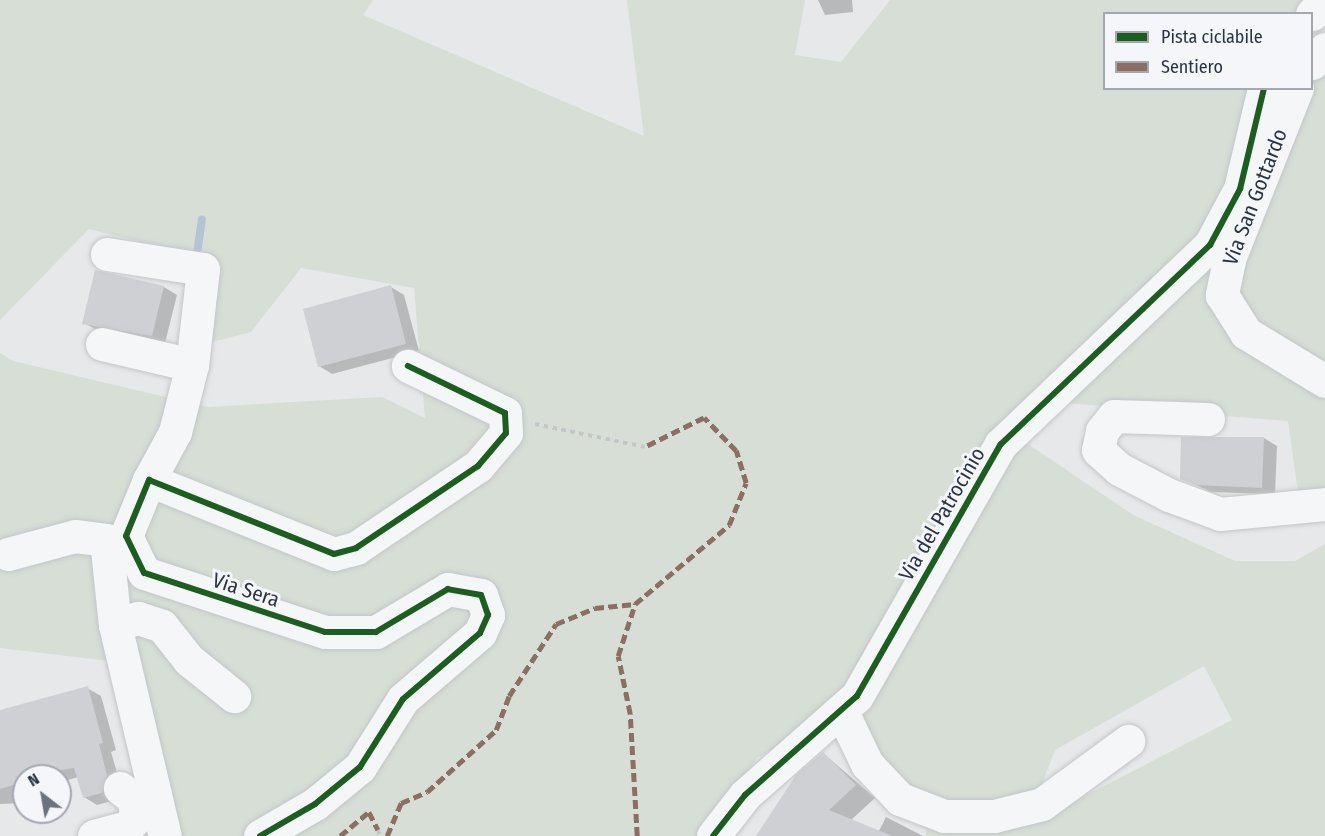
<!DOCTYPE html>
<html>
<head>
<meta charset="utf-8">
<style>
  body { margin:0 }
  #map { position:relative; width:1325px; height:836px; overflow:hidden; background:#e6e8ea; font-family:"Fira Sans Condensed",sans-serif }
  div>[style] { position:absolute }
  .green>* { inset:0; background:#d6ded6 }
  .shadow>* { inset:0; background:#0003 }
  .stream>* { height:8px; margin:-4px; padding:0 4px; transform-origin:4px; border-radius:4px; background:#b4c4d5 }
  .building>* { inset:0; background:#ced0d3 }
  .path>* { height:4px; margin-top:-2px; transform-origin:0; background:repeating-linear-gradient(90deg,#c5c6ca 0 4.5px,transparent 0 9px) }
  .roads { filter:drop-shadow(0 0 2px #c4c6c8) drop-shadow(0 0 2px #c4c6c8) }
  .minor>* { height:33px; margin:-16.5px; padding:0 16.5px; transform-origin:16.5px; border-radius:16.5px; background:#f5f6f7 }
  .quiet>* { height:4.5px; margin-top:-2.25px; transform-origin:0; background:repeating-linear-gradient(90deg,#8d6e63 0 9px,transparent 0 13.5px) }
  .cycleway>* { height:6px; margin:-3px; padding:0 3px; transform-origin:3px; border-radius:3px; background:#1b5e20 }
  span { translate:-50% -50%; white-space:nowrap; text-align:center; line-height:1.15; -webkit-text-stroke:6px #f4f6f9; paint-order:stroke }
  .street-label { font-size:21px; color:#2b3445 }
  .legend { position:absolute; left:1103px; top:12px; width:210px; height:78px; box-sizing:border-box; background:#f4f6f9; border:2px solid #a4a8b1; margin:0; padding:8px 10px; list-style:none; font-size:18px; color:#2b3445 }
  .legend li { display:flex; align-items:center; gap:12px; height:30px }
  .legend b { width:30px; border:2px solid #a4a8b1 }
  .north { position:absolute; left:12px; top:764px; width:60px; height:60px; box-sizing:border-box; background:#f4f6f9; border:2px solid #a4a8b1; border-radius:50%; rotate:329deg; font-size:16px; font-weight:700; line-height:24px; text-align:center; color:#2b3445 }
  .north::after { content:''; display:block; margin:auto; width:21px; height:27px; background:#6c737f; clip-path:polygon(50% 0,100% 100%,50% 72%,0 100%) }
</style>
</head>
<body>
<div id="map">
  <div class="green">
    <i style="clip-path:polygon(0 0,373px 0,363px 15px,644px 136px,627px 0,805px 0,795px 55px,841px 62px,890px 0,1325px 0,1325px 26px,1312px 41px,1312px 14px,1104px 14px,1104px 88px,1281px 89px,1210px 272px,1325px 393px,1325px 493px,1299px 499px,1288px 421px,1065px 403px,1025px 442px,1133px 515px,1235px 561px,1295px 561px,1325px 544px,1325px 836px,926px 836px,925px 820px,1034px 822px,1232px 720px,1204px 666px,1055px 750px,1041px 787px,991px 806px,926px 799px,890px 782px,848px 707px,757px 758px,702px 836px,168px 836px,118px 662px,0 648px,0 353px,13px 361px,208px 407px,382px 397px,425px 418px,414px 288px,301px 268px,251px 332px,204px 344px,182px 252px,89px 229px,0 320px)"></i>
    <i style="clip-path:polygon(1325px 55px,1325px 364px,1256px 320px,1238px 295px,1240px 264px,1274px 195px,1303px 90px,1312px 88px,1312px 76px)"></i>
  </div>
  <div class="shadow">
    <i style="clip-path:polygon(818px 0,852px 0,853px 12px,825px 15px)"></i>
    <i style="clip-path:polygon(164px 287px,177px 295px,165px 343px,97px 330px,84px 323px)"></i>
    <i style="clip-path:polygon(391px 287px,404px 295px,419px 351px,332px 374px,319px 366px)"></i>
    <i style="clip-path:polygon(1264px 438px,1277px 446px,1275px 494px,1211px 492px,1181px 478px)"></i>
    <i style="clip-path:polygon(87px 688px,101px 696px,116px 750px,111px 752px,120px 783px,115px 800px,97px 805px,84px 797px,79px 777px,60px 782px,60px 776px,24px 776px,24px 803px,0 804px,0 712px)"></i>
    <i style="clip-path:polygon(823px 753px,875px 798px,851px 820px,879px 831px,886px 817px,923px 836px,757px 836px)"></i>
  </div>
  <div class="stream">
    <i style="left:196px;top:261px;width:42px;rotate:-81.9deg"></i>
  </div>
  <div class="building">
    <i style="clip-path:polygon(95px 270px,164px 286px,152px 336px,82px 324px)"></i>
    <i style="clip-path:polygon(391px 285px,406px 344px,318px 367px,303px 309px)"></i>
    <i style="clip-path:polygon(1181px 437px,1264px 437px,1262px 488px,1196px 485px,1180px 479px)"></i>
    <i style="clip-path:polygon(88px 686px,103px 743px,99px 744px,107px 775px,102px 793px,83px 798px,74px 768px,24px 776px,24px 782px,0 789px,0 710px)"></i>
    <i style="clip-path:polygon(823px 752px,856px 785px,829px 810px,892px 836px,756px 836px,796px 775px)"></i>
  </div>
  <div class="path">
    <i style="left:535px;top:424px;width:112px;rotate:11.8deg"></i>
    <i style="left:378px;top:830px;width:6px;rotate:72deg"></i>
  </div>
  <div class="roads">
    <div class="minor">
      <i style="left:1312px;top:14px;width:19px;rotate:-47deg"></i>
      <i style="left:1312px;top:63px;width:19px;rotate:-47deg"></i>
      <i style="left:1297px;top:88px;width:181px;rotate:111.7deg"></i>
      <i style="left:1230px;top:256px;width:40px;rotate:102deg"></i>
      <i style="left:1222px;top:295px;width:45px;rotate:57.7deg"></i>
      <i style="left:1246px;top:333px;width:92px;rotate:31.3deg"></i>
      <i style="left:107px;top:254px;width:97px;rotate:8.9deg"></i>
      <i style="left:203px;top:269px;width:97px;rotate:96.5deg"></i>
      <i style="left:192px;top:365px;width:69px;rotate:104.2deg"></i>
      <i style="left:175px;top:432px;width:55px;rotate:118.4deg"></i>
      <i style="left:102px;top:344px;width:92px;rotate:13.1deg"></i>
      <i style="left:1208px;top:419px;width:94px;rotate:-178.2deg"></i>
      <i style="left:1114px;top:416px;width:19px;rotate:129deg"></i>
      <i style="left:1102px;top:431px;width:19px;rotate:102deg"></i>
      <i style="left:1098px;top:450px;width:28px;rotate:42deg"></i>
      <i style="left:1119px;top:469px;width:56px;rotate:27.5deg"></i>
      <i style="left:1169px;top:495px;width:54px;rotate:20.4deg"></i>
      <i style="left:1220px;top:514px;width:105px;rotate:-5.4deg"></i>
      <i style="left:8px;top:554px;width:69px;rotate:-15deg"></i>
      <i style="left:75px;top:536px;width:31px;rotate:7deg"></i>
      <i style="left:106px;top:540px;width:85px;rotate:84deg"></i>
      <i style="left:115px;top:625px;width:217px;rotate:76.7deg"></i>
      <i style="left:115px;top:625px;width:24px;rotate:-17deg"></i>
      <i style="left:138px;top:618px;width:25px;rotate:18deg"></i>
      <i style="left:162px;top:626px;width:43px;rotate:51.5deg"></i>
      <i style="left:189px;top:660px;width:58px;rotate:38.7deg"></i>
      <i style="left:842px;top:712px;width:58px;rotate:64.3deg"></i>
      <i style="left:867px;top:764px;width:48px;rotate:46.7deg"></i>
      <i style="left:900px;top:799px;width:47px;rotate:21.1deg"></i>
      <i style="left:944px;top:816px;width:50px"></i>
      <i style="left:994px;top:816px;width:49px;rotate:-14deg"></i>
      <i style="left:1042px;top:804px;width:107px;rotate:-36.2deg"></i>
      <i style="left:94px;top:836px;width:34px;rotate:-15deg"></i>
      <i style="left:127px;top:827px;width:13px;rotate:-45deg"></i>
      <i style="left:136px;top:818px;width:19px;rotate:-96deg"></i>
      <i style="left:134px;top:799px;width:18px;rotate:-142deg"></i>
      <i style="left:260px;top:836px;width:64px;rotate:-30.2deg"></i>
      <i style="left:315px;top:804px;width:58px;rotate:-39.4deg"></i>
      <i style="left:360px;top:767px;width:80px;rotate:-57.7deg"></i>
      <i style="left:403px;top:699px;width:101px;rotate:-40.6deg"></i>
      <i style="left:480px;top:633px;width:20px;rotate:-66deg"></i>
      <i style="left:488px;top:615px;width:21px;rotate:-109deg"></i>
      <i style="left:481px;top:595px;width:34px;rotate:-170deg"></i>
      <i style="left:448px;top:589px;width:84px;rotate:149.2deg"></i>
      <i style="left:376px;top:632px;width:51px;rotate:180deg"></i>
      <i style="left:325px;top:632px;width:190px;rotate:-161.9deg"></i>
      <i style="left:144px;top:573px;width:41px;rotate:-115.9deg"></i>
      <i style="left:126px;top:536px;width:61px;rotate:-67.7deg"></i>
      <i style="left:149px;top:480px;width:199px;rotate:21.8deg"></i>
      <i style="left:334px;top:554px;width:23px;rotate:-15deg"></i>
      <i style="left:356px;top:548px;width:147px;rotate:-33.9deg"></i>
      <i style="left:478px;top:466px;width:43px;rotate:-49.7deg"></i>
      <i style="left:506px;top:433px;width:20px;rotate:-93deg"></i>
      <i style="left:505px;top:413px;width:108px;rotate:-154.1deg"></i>
      <i style="left:713px;top:836px;width:52px;rotate:-52deg"></i>
      <i style="left:745px;top:795px;width:149px;rotate:-41.5deg"></i>
      <i style="left:857px;top:696px;width:290px;rotate:-60.3deg"></i>
      <i style="left:1001px;top:444px;width:289px;rotate:-43.6deg"></i>
      <i style="left:1210px;top:245px;width:64px;rotate:-61.8deg"></i>
      <i style="left:1240px;top:189px;width:104px;rotate:-76.6deg"></i>
    </div>
  </div>
  <div class="quiet">
    <i style="left:340px;top:836px;width:38px;rotate:-40deg"></i>
    <i style="left:369px;top:812px;width:20px;rotate:63deg"></i>
    <i style="left:387px;top:836px;width:36px;rotate:-67deg"></i>
    <i style="left:401px;top:803px;width:28px;rotate:-23deg"></i>
    <i style="left:427px;top:792px;width:93px;rotate:-41.9deg"></i>
    <i style="left:496px;top:730px;width:36px;rotate:-69deg"></i>
    <i style="left:509px;top:696px;width:86px;rotate:-56.9deg"></i>
    <i style="left:556px;top:624px;width:42px;rotate:-22.3deg"></i>
    <i style="left:595px;top:608px;width:40px;rotate:-5.7deg"></i>
    <i style="left:637px;top:836px;width:122px;rotate:-93.3deg"></i>
    <i style="left:630px;top:714px;width:59px;rotate:-101.7deg"></i>
    <i style="left:618px;top:656px;width:55px;rotate:-71.9deg"></i>
    <i style="left:635px;top:604px;width:123px;rotate:-40deg"></i>
    <i style="left:729px;top:525px;width:45px;rotate:-68deg"></i>
    <i style="left:746px;top:483px;width:34px;rotate:-107deg"></i>
    <i style="left:736px;top:451px;width:46px;rotate:-134.1deg"></i>
    <i style="left:704px;top:418px;width:66px;rotate:153.8deg"></i>
  </div>
  <div class="cycleway">
    <i style="left:260px;top:836px;width:64px;rotate:-30.2deg"></i>
    <i style="left:315px;top:804px;width:58px;rotate:-39.4deg"></i>
    <i style="left:360px;top:767px;width:80px;rotate:-57.7deg"></i>
    <i style="left:403px;top:699px;width:101px;rotate:-40.6deg"></i>
    <i style="left:480px;top:633px;width:20px;rotate:-66deg"></i>
    <i style="left:488px;top:615px;width:21px;rotate:-109deg"></i>
    <i style="left:481px;top:595px;width:34px;rotate:-170deg"></i>
    <i style="left:448px;top:589px;width:84px;rotate:149.2deg"></i>
    <i style="left:376px;top:632px;width:51px;rotate:180deg"></i>
    <i style="left:325px;top:632px;width:190px;rotate:-161.9deg"></i>
    <i style="left:144px;top:573px;width:41px;rotate:-115.9deg"></i>
    <i style="left:126px;top:536px;width:61px;rotate:-67.7deg"></i>
    <i style="left:149px;top:480px;width:199px;rotate:21.8deg"></i>
    <i style="left:334px;top:554px;width:23px;rotate:-15deg"></i>
    <i style="left:356px;top:548px;width:147px;rotate:-33.9deg"></i>
    <i style="left:478px;top:466px;width:43px;rotate:-49.7deg"></i>
    <i style="left:506px;top:433px;width:20px;rotate:-93deg"></i>
    <i style="left:505px;top:413px;width:108px;rotate:-154.1deg"></i>
    <i style="left:713px;top:836px;width:52px;rotate:-52deg"></i>
    <i style="left:745px;top:795px;width:149px;rotate:-41.5deg"></i>
    <i style="left:857px;top:696px;width:290px;rotate:-60.3deg"></i>
    <i style="left:1001px;top:444px;width:289px;rotate:-43.6deg"></i>
    <i style="left:1210px;top:245px;width:64px;rotate:-61.8deg"></i>
    <i style="left:1240px;top:189px;width:104px;rotate:-76.6deg"></i>
  </div>
  <div class="street-label">
    <span style="left:1255px;top:197px;rotate:-69deg">Via San Gottardo</span>
    <span style="left:942px;top:514px;rotate:-60deg">Via del Patrocinio</span>
    <span style="left:246px;top:590px;rotate:18deg">Via Sera</span>
  </div>
  <ul class="legend">
  <li><b style="height:8px;background:#1b5e20"></b>Pista ciclabile</li>
  <li><b style="height:8px;background:#8d6e63"></b>Sentiero</li>
  </ul>
  <div class="north">N</div>
</div>
</body>
</html>
